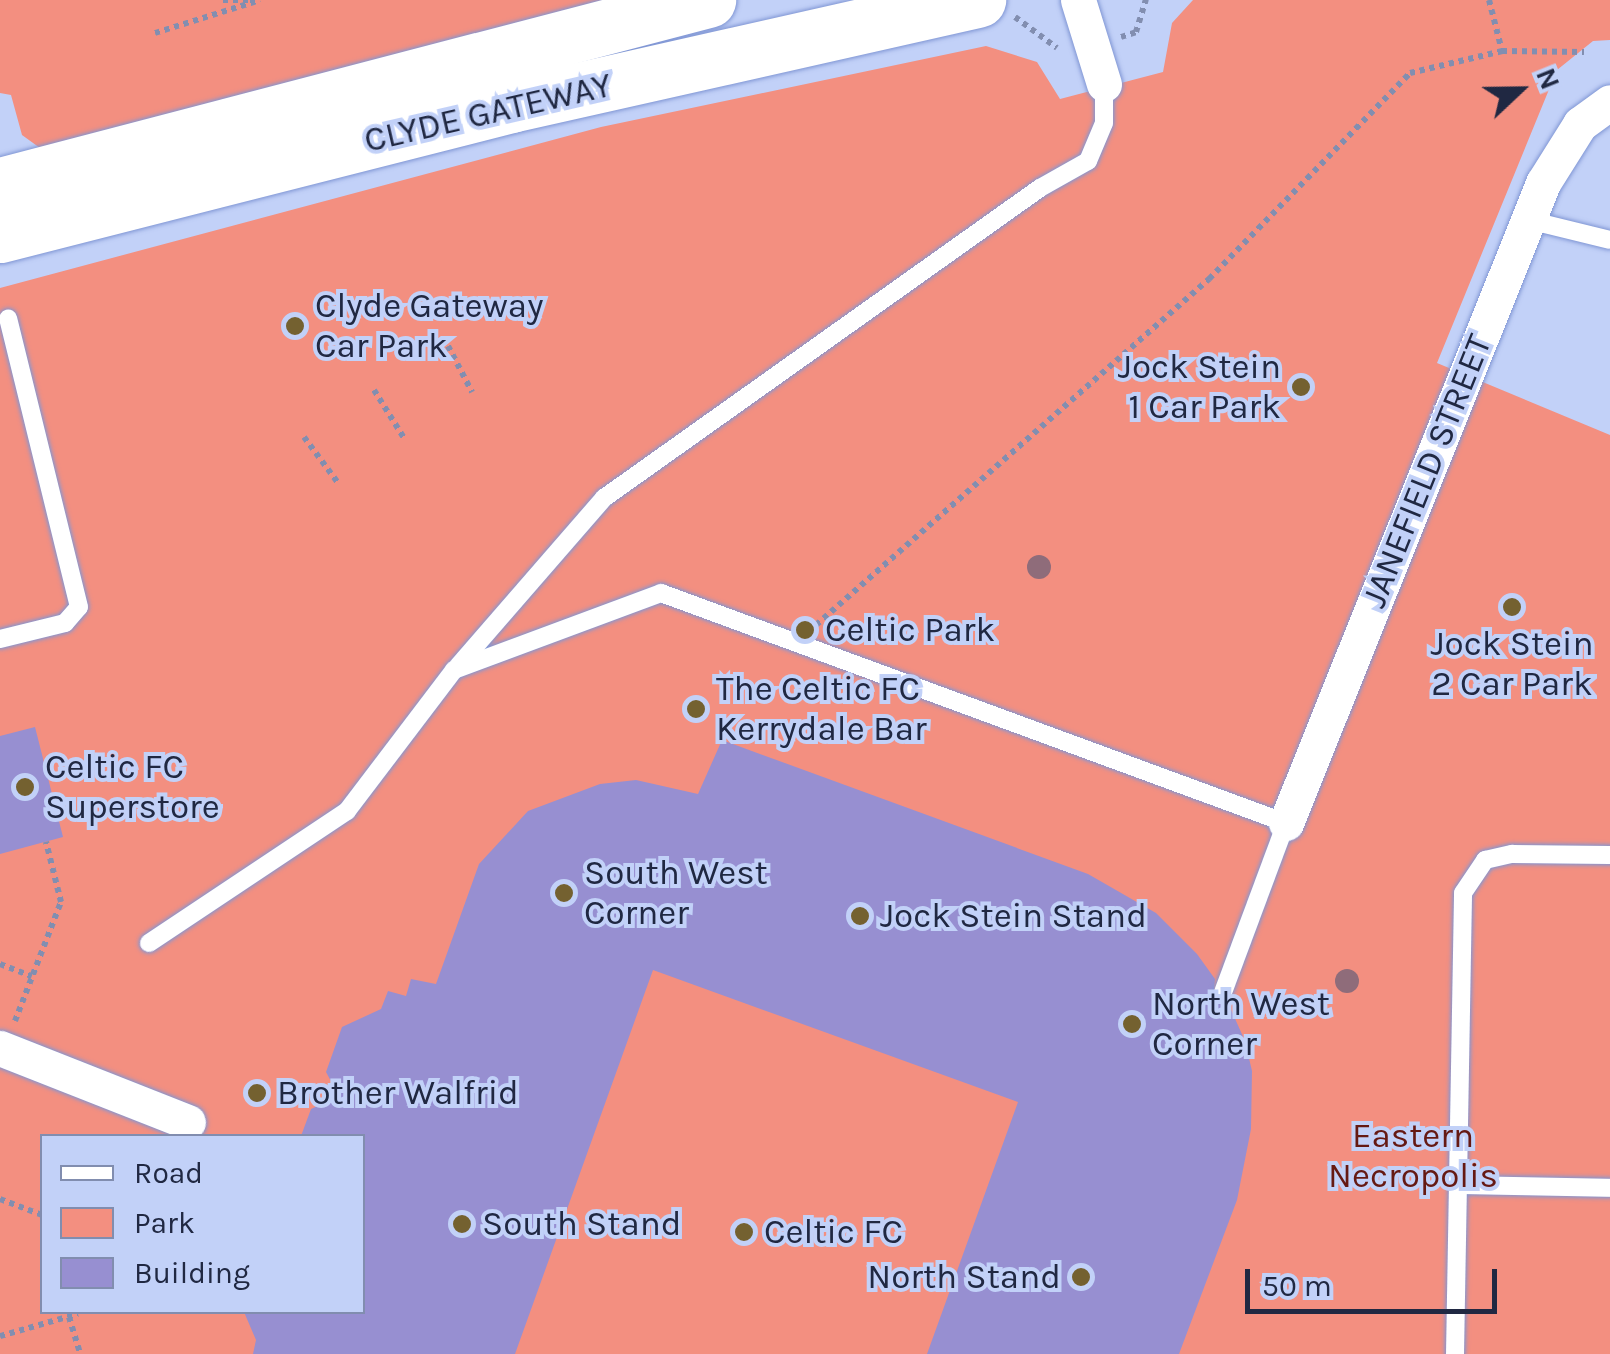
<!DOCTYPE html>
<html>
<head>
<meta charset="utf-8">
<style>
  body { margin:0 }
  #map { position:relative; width:1610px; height:1354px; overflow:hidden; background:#c2d1f8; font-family:Karla,sans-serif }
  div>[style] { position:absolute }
  .green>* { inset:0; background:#f38f80 }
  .building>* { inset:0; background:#978fd1 }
  .path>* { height:6px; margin-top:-3px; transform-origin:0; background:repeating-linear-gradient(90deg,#828eb0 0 5px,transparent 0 10px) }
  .roads { filter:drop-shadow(0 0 2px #8096d4) drop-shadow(0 0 2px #8096d4) }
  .lane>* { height:18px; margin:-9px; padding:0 9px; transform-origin:9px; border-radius:9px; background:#fff }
  .street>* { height:35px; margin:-17.5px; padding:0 17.5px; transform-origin:17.5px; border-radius:17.5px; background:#fff }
  .primary>* { height:55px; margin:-27.5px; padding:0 27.5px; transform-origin:27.5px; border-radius:27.5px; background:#fff }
  .trees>* { width:24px; height:24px; margin:-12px; border-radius:50%; background:#8f6c7a }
  .dots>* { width:28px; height:28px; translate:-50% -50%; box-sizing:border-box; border:5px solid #c2d1f8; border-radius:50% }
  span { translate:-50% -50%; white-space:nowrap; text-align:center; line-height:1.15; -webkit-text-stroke:8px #c2d1f8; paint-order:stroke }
  .street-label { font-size:35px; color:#202842 }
  .poi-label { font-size:35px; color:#202842 }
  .left { translate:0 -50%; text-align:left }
  .right { translate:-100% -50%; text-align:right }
  .park-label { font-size:35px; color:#651913 }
  .legend { position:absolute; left:40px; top:1134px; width:325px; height:180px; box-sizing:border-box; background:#c2d1f8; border:2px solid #818daf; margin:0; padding:12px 18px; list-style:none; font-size:30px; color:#202842 }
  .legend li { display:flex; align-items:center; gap:20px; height:50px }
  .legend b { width:50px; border:2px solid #818daf }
  .north { position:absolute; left:1470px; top:40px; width:100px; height:100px; -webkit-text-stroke:8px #c2d1f8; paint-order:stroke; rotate:68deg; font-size:28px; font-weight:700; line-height:40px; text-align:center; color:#202842 }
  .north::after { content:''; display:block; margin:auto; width:35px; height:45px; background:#202842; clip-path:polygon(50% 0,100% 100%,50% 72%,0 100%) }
  .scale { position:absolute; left:1245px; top:1269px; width:252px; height:45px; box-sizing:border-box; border:5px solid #202842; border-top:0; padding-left:12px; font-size:30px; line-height:35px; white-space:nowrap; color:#202842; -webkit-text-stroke:8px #c2d1f8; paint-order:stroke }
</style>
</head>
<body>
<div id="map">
  <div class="green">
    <i style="clip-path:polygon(0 0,615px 0,40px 148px,22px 135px,11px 95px,0 93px)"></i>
    <i style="clip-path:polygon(evenodd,1193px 0,1610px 0,1610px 40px,1593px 41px,1557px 70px,1437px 363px,1610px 435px,1610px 1354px,0 1354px,0 288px,601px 127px,986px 46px,1037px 62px,1060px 99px,1163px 72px,1172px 23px,1193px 0,42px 1136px,362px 1136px,362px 1312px,42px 1312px,42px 1136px)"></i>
  </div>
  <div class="building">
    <i style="clip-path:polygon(35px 727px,63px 837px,0 854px,0 736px)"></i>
    <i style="clip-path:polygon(722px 740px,1088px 874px,1156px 913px,1197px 954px,1215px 979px,1213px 999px,1228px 1003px,1245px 1041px,1252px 1071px,1251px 1129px,1237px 1200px,1179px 1354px,927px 1354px,1018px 1102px,653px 970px,515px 1354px,253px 1354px,256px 1340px,244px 1312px,362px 1312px,362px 1136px,301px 1136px,311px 1109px,339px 1096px,326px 1072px,342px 1027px,381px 1009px,388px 991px,406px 996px,411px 979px,436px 984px,479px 864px,528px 811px,600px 784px,636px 780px,698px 794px)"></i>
  </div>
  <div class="path">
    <i style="left:223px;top:0;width:31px"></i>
    <i style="left:1489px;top:0;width:53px;rotate:75.7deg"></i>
    <i style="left:1015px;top:17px;width:52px;rotate:36.4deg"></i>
    <i style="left:155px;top:33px;width:110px;rotate:-17.4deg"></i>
    <i style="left:1121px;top:37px;width:16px;rotate:-18deg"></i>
    <i style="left:1136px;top:32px;width:34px;rotate:-73deg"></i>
    <i style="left:448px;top:346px;width:52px;rotate:62.4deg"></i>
    <i style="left:374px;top:390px;width:57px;rotate:58deg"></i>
    <i style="left:304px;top:437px;width:57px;rotate:53.5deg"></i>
    <i style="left:816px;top:625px;width:524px;rotate:-41.36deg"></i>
    <i style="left:1209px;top:279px;width:288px;rotate:-45.7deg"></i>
    <i style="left:1410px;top:73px;width:95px;rotate:-13.4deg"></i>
    <i style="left:1502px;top:51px;width:82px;rotate:0.7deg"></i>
    <i style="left:0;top:964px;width:34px;rotate:21deg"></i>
    <i style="left:15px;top:1021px;width:128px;rotate:-68.9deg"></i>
    <i style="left:61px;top:902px;width:62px;rotate:-104deg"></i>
    <i style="left:0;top:1199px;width:45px;rotate:20.9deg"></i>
    <i style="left:69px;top:1317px;width:39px;rotate:73deg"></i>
    <i style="left:0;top:1336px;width:81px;rotate:-15.8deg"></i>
  </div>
  <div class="roads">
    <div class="lane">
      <i style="left:1528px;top:220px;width:84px;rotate:13.7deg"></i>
      <i style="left:0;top:639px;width:67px;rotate:-13.8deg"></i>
      <i style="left:65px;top:623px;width:21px;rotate:-49deg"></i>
      <i style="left:79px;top:607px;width:297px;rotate:-103.8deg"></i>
      <i style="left:458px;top:666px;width:223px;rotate:-49deg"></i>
      <i style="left:604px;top:498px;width:535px;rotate:-35.41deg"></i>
      <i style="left:1040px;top:188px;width:55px;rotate:-29.4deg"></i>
      <i style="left:1088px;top:161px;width:41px;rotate:-67.2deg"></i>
      <i style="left:1104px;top:123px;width:39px;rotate:-90deg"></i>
      <i style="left:149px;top:943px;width:238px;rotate:-33.7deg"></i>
      <i style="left:347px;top:811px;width:177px;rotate:-52.8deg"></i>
      <i style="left:454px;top:670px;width:221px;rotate:-20.4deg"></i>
      <i style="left:661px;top:593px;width:666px;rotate:20.2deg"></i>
      <i style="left:1286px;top:823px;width:180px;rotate:110.4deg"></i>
      <i style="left:1457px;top:1185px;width:153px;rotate:1.1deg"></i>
      <i style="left:1455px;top:1354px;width:461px;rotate:-89deg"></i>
      <i style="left:1463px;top:893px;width:40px;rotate:-56deg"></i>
      <i style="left:1485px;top:860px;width:28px;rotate:-13deg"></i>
      <i style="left:1512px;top:854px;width:98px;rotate:0.6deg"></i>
    </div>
    <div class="street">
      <i style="left:1078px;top:0;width:88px;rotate:72.8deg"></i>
      <i style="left:1286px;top:823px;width:690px;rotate:-68.12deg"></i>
      <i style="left:1543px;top:183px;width:70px;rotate:-57.9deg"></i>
      <i style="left:1580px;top:124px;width:37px;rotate:-36deg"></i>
      <i style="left:0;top:1048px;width:202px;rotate:21.5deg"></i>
    </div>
    <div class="primary">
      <i style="left:0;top:185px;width:732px;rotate:-14.64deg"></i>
      <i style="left:0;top:235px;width:527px;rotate:-14.27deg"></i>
      <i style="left:511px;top:105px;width:479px;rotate:-12.7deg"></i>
    </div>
  </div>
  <div class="trees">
    <i style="left:1039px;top:567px"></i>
    <i style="left:1347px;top:981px"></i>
  </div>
  <div class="dots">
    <i style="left:295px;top:326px;background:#746130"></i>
    <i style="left:1301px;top:387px;background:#746130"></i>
    <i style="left:1512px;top:607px;background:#746130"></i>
    <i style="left:805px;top:630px;background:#746130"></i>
    <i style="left:696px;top:709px;background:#746130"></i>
    <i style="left:25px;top:787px;background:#746130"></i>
    <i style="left:564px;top:893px;background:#746130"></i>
    <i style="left:860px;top:916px;background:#746130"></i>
    <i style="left:1132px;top:1024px;background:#746130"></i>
    <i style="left:257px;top:1093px;background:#746130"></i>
    <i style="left:462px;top:1224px;background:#746130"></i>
    <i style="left:744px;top:1232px;background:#746130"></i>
    <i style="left:1081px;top:1277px;background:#746130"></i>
  </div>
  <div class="street-label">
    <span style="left:488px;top:113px;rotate:-13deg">CLYDE GATEWAY</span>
    <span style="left:1427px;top:471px;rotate:-68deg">JANEFIELD STREET</span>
  </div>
  <div class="poi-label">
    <span class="left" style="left:315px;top:326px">Clyde Gateway<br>Car Park</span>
    <span class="right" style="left:1281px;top:387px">Jock Stein<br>1 Car Park</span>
    <span class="left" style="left:825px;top:630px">Celtic Park</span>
    <span style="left:1512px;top:664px">Jock Stein<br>2 Car Park</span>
    <span class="left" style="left:716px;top:709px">The Celtic FC<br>Kerrydale Bar</span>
    <span class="left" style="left:45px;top:787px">Celtic FC<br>Superstore</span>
    <span class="left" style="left:584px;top:893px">South West<br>Corner</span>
    <span class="left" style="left:880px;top:916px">Jock Stein Stand</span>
    <span class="left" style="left:1152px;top:1024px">North West<br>Corner</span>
    <span class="left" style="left:277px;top:1093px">Brother Walfrid</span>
    <span class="left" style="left:482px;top:1224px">South Stand</span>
    <span class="left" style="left:764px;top:1232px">Celtic FC</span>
    <span class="right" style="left:1061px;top:1277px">North Stand</span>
  </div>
  <div class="park-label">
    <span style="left:1413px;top:1156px">Eastern<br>Necropolis</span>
  </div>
  <ul class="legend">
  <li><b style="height:12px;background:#fff"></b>Road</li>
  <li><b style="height:28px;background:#f38f80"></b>Park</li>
  <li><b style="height:28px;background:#978fd1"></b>Building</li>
  </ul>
  <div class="north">N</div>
  <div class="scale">50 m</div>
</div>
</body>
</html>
